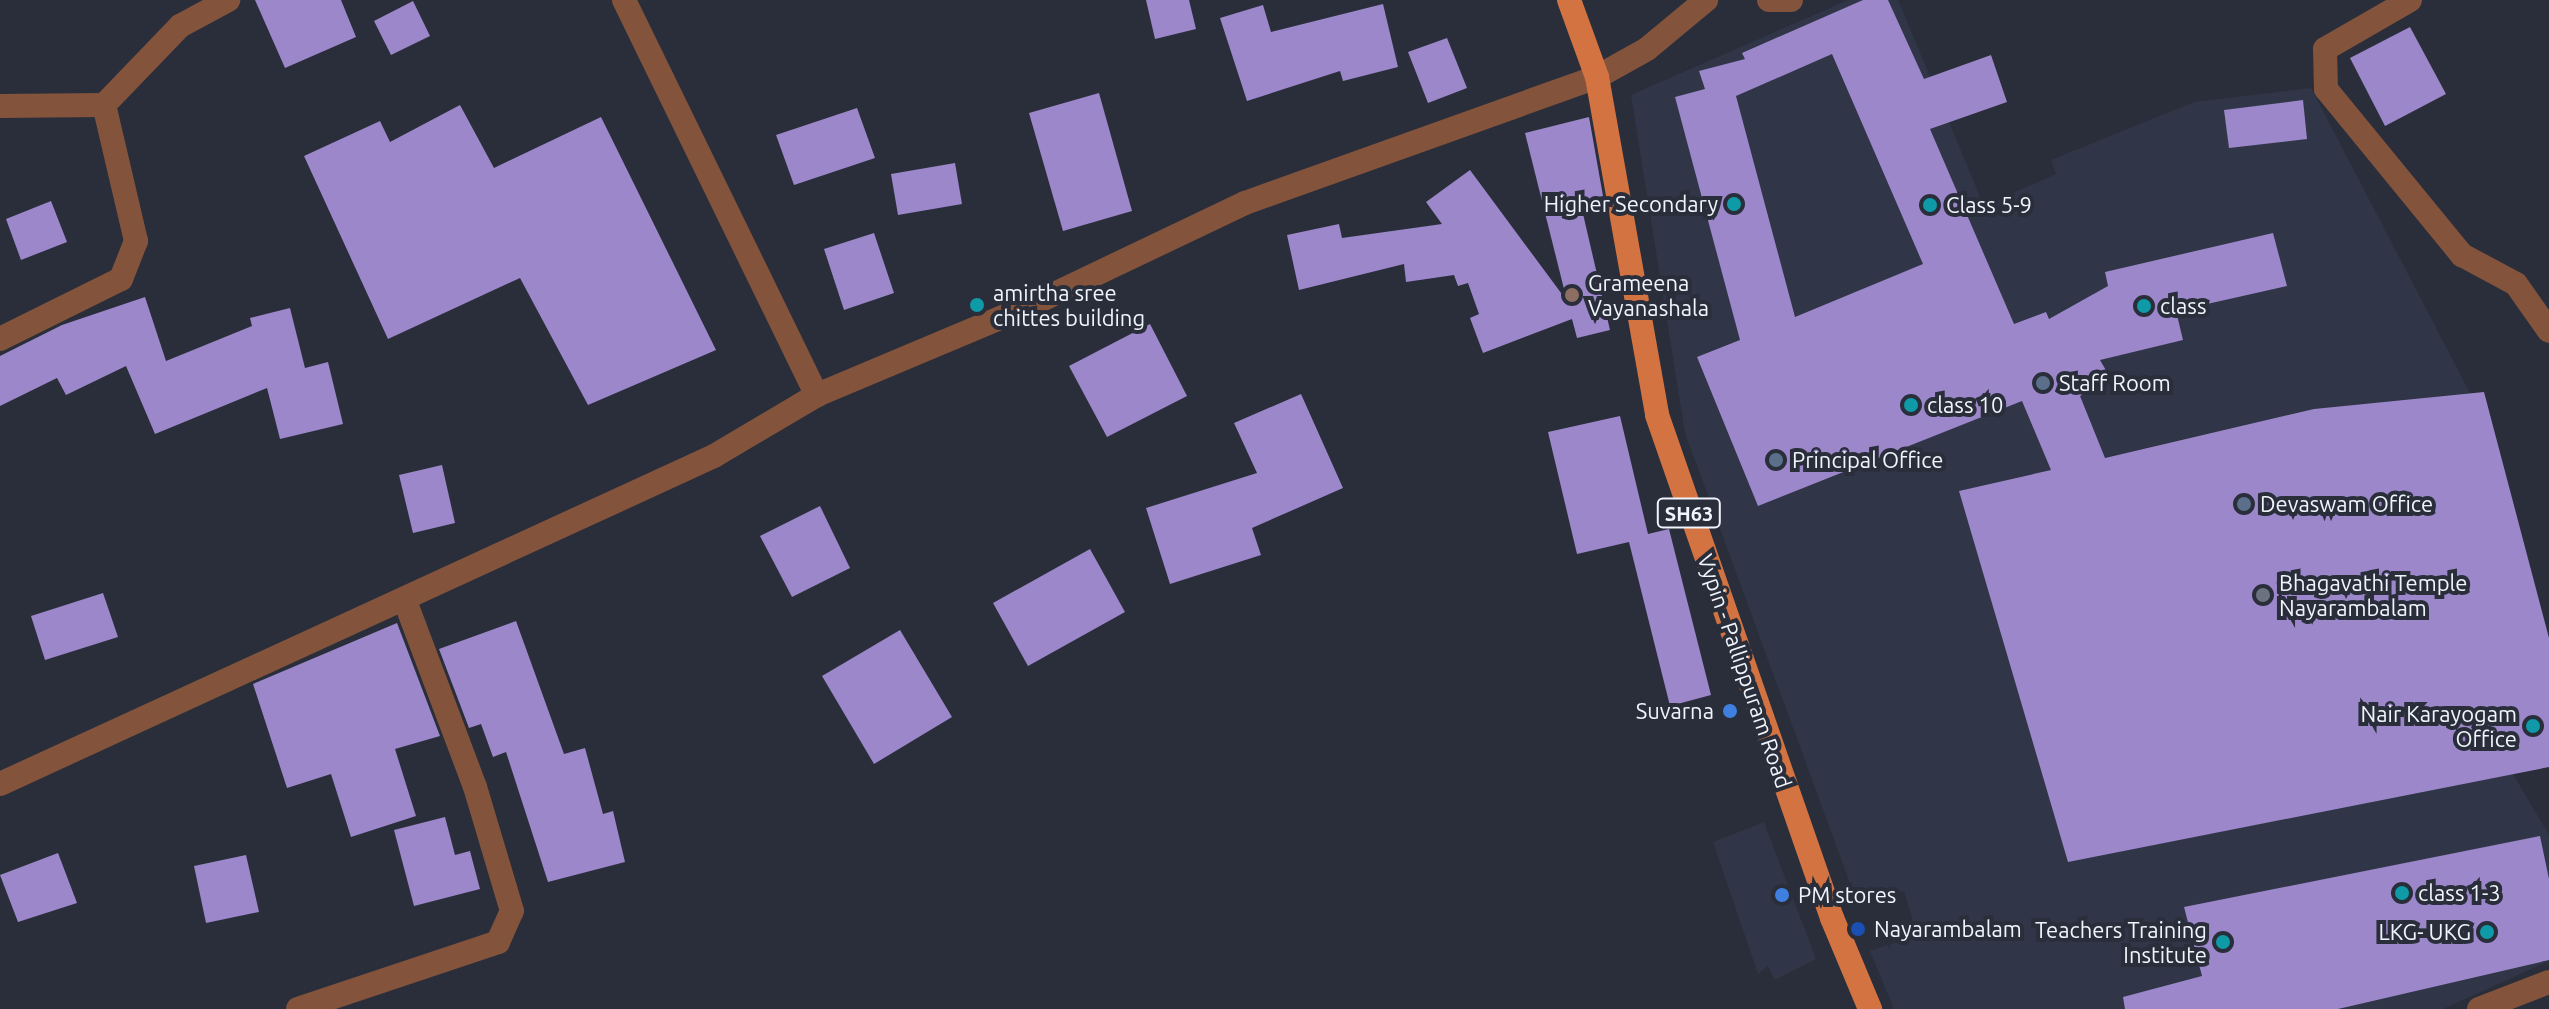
<!DOCTYPE html>
<html>
<head>
<meta charset="utf-8">
<style>
  body { margin:0 }
  #map { position:relative; width:2549px; height:1009px; overflow:hidden; background:#292e3a; font-family:Ubuntu,sans-serif }
  div>[style] { position:absolute }
  .built>* { inset:0; background:#303648 }
  .building>* { inset:0; background:#9c87cb }
  .minor>* { height:24px; margin:-12px; padding:0 12px; transform-origin:12px; border-radius:12px; background:#83533c }
  .tertiary>* { height:24px; margin:-12px; padding:0 12px; transform-origin:12px; border-radius:12px; background:#83533c }
  .primary>* { height:24px; margin:-12px; padding:0 12px; transform-origin:12px; border-radius:12px; background:#d47342 }
  .dots>* { width:22px; height:22px; translate:-50% -50%; box-sizing:border-box; border:4px solid #292e3a; border-radius:50% }
  span { translate:-50% -50%; white-space:nowrap; text-align:center; line-height:1.15; -webkit-text-stroke:8px #292e3a; paint-order:stroke }
  .shield-label span { padding:2px 6px; background:#292e3a; border:2px solid; border-radius:6px; -webkit-text-stroke-width:0 }
  .shield-label { font-size:20px; color:#f0f4fc; font-weight:700 }
  .poi-label { font-size:22px; color:#f0f4fc }
  .right { translate:-100% -50%; text-align:right }
  .left { translate:0 -50%; text-align:left }
  .street-label { font-size:22px; color:#f0f4fc }
</style>
</head>
<body>
<div id="map">
  <div class="built">
    <i style="clip-path:polygon(1848px 0,1898px 0,1984px 206px,2056px 174px,2051px 160px,2194px 102px,2311px 88px,2470px 393px,2314px 409px,1960px 491px,2178px 837px,2513px 774px,2549px 835px,2549px 961px,2443px 1009px,1894px 1009px,1870px 951px,1917px 935px,1904px 891px,1858px 905px,1685px 433px,1631px 95px)"></i>
    <i style="clip-path:polygon(1764px 822px,1816px 959px,1775px 980px,1768px 966px,1758px 974px,1713px 842px)"></i>
  </div>
  <div class="building">
    <i style="clip-path:polygon(255px 0,341px 0,356px 37px,285px 68px)"></i>
    <i style="clip-path:polygon(1146px 0,1189px 0,1196px 29px,1155px 39px)"></i>
    <i style="clip-path:polygon(evenodd,1863px 0,1888px 0,1924px 79px,1991px 55px,2007px 102px,1930px 129px,2014px 324px,2046px 312px,2049px 319px,2108px 286px,2105px 272px,2273px 233px,2287px 286px,2176px 311px,2183px 340px,2100px 360px,2111px 379px,2080px 396px,2105px 458px,2314px 409px,2484px 392px,2549px 638px,2549px 767px,2068px 862px,1959px 491px,2051px 470px,2022px 401px,1758px 506px,1697px 357px,1740px 340px,1675px 97px,1705px 89px,1699px 71px,1745px 59px,1742px 53px,1863px 0,1832px 54px,1923px 264px,1795px 317px,1736px 96px,1832px 54px)"></i>
    <i style="clip-path:polygon(413px 1px,430px 36px,391px 55px,374px 21px)"></i>
    <i style="clip-path:polygon(1383px 4px,1398px 67px,1343px 81px,1340px 71px,1247px 101px,1220px 18px,1263px 5px,1271px 32px)"></i>
    <i style="clip-path:polygon(2410px 27px,2446px 94px,2385px 126px,2350px 58px)"></i>
    <i style="clip-path:polygon(1447px 38px,1467px 88px,1428px 103px,1408px 52px)"></i>
    <i style="clip-path:polygon(1099px 93px,1132px 211px,1063px 231px,1029px 113px)"></i>
    <i style="clip-path:polygon(2303px 100px,2307px 139px,2229px 148px,2224px 110px)"></i>
    <i style="clip-path:polygon(460px 105px,494px 168px,601px 117px,716px 350px,588px 405px,520px 278px,388px 339px,304px 156px,380px 121px,390px 142px)"></i>
    <i style="clip-path:polygon(857px 108px,875px 158px,794px 185px,776px 135px)"></i>
    <i style="clip-path:polygon(1589px 117px,1603px 196px,1580px 201px,1610px 330px,1577px 338px,1572px 319px,1483px 353px,1470px 318px,1479px 314px,1468px 283px,1458px 286px,1454px 275px,1406px 282px,1404px 264px,1299px 290px,1287px 235px,1339px 224px,1342px 238px,1442px 224px,1426px 202px,1470px 170px,1567px 301px,1525px 133px)"></i>
    <i style="clip-path:polygon(955px 163px,962px 204px,898px 215px,891px 174px)"></i>
    <i style="clip-path:polygon(51px 201px,67px 242px,21px 260px,6px 219px)"></i>
    <i style="clip-path:polygon(874px 233px,894px 293px,844px 310px,824px 249px)"></i>
    <i style="clip-path:polygon(145px 297px,166px 361px,252px 326px,250px 318px,290px 308px,305px 368px,328px 362px,343px 424px,280px 439px,267px 388px,155px 434px,126px 366px,66px 395px,57px 378px,0 406px,0 356px,62px 325px)"></i>
    <i style="clip-path:polygon(1150px 324px,1187px 396px,1107px 437px,1069px 366px)"></i>
    <i style="clip-path:polygon(1301px 394px,1343px 488px,1252px 528px,1261px 555px,1170px 584px,1146px 508px,1257px 473px,1234px 423px)"></i>
    <i style="clip-path:polygon(1620px 416px,1648px 534px,1669px 529px,1711px 695px,1670px 706px,1629px 542px,1577px 554px,1548px 432px)"></i>
    <i style="clip-path:polygon(442px 465px,455px 523px,413px 533px,399px 475px)"></i>
    <i style="clip-path:polygon(820px 506px,850px 568px,792px 597px,760px 536px)"></i>
    <i style="clip-path:polygon(1090px 549px,1125px 612px,1028px 666px,993px 603px)"></i>
    <i style="clip-path:polygon(103px 593px,118px 637px,45px 660px,31px 616px)"></i>
    <i style="clip-path:polygon(516px 621px,564px 754px,585px 748px,603px 814px,613px 811px,625px 862px,548px 882px,506px 752px,493px 757px,481px 724px,469px 728px,439px 649px)"></i>
    <i style="clip-path:polygon(397px 623px,440px 736px,395px 749px,416px 816px,351px 837px,331px 774px,287px 788px,253px 684px)"></i>
    <i style="clip-path:polygon(900px 630px,952px 717px,874px 764px,822px 676px)"></i>
    <i style="clip-path:polygon(445px 817px,455px 855px,470px 851px,480px 889px,414px 906px,394px 830px)"></i>
    <i style="clip-path:polygon(2540px 836px,2549px 879px,2549px 960px,2338px 1009px,2125px 1009px,2123px 997px,2202px 976px,2184px 907px)"></i>
    <i style="clip-path:polygon(58px 853px,77px 903px,18px 922px,0 875px)"></i>
    <i style="clip-path:polygon(246px 855px,259px 912px,206px 923px,194px 866px)"></i>
  </div>
  <div class="minor">
    <i style="left:624px;top:0;width:440px;rotate:64deg"></i>
    <i style="left:1769px;top:0;width:22px"></i>
    <i style="left:2410px;top:0;width:98px;rotate:150deg"></i>
    <i style="left:2325px;top:49px;width:40px;rotate:88.6deg"></i>
    <i style="left:2326px;top:89px;width:215px;rotate:50.7deg"></i>
    <i style="left:2462px;top:255px;width:61px;rotate:28.2deg"></i>
    <i style="left:2516px;top:284px;width:57px;rotate:54.9deg"></i>
    <i style="left:1597px;top:77px;width:57px;rotate:-29.2deg"></i>
    <i style="left:1647px;top:49px;width:77px;rotate:-39.7deg"></i>
    <i style="left:0;top:106px;width:104px;rotate:-0.6deg"></i>
    <i style="left:104px;top:105px;width:110px;rotate:-46.1deg"></i>
    <i style="left:180px;top:26px;width:55px;rotate:-28.4deg"></i>
    <i style="left:0;top:339px;width:135px;rotate:-26.4deg"></i>
    <i style="left:121px;top:279px;width:41px;rotate:-68.5deg"></i>
    <i style="left:136px;top:241px;width:140px;rotate:-103.2deg"></i>
    <i style="left:298px;top:1009px;width:211px;rotate:-18.5deg"></i>
    <i style="left:498px;top:942px;width:34px;rotate:-66deg"></i>
    <i style="left:512px;top:911px;width:129px;rotate:-106.6deg"></i>
    <i style="left:475px;top:787px;width:199px;rotate:-110.6deg"></i>
  </div>
  <div class="tertiary">
    <i style="left:0;top:784px;width:786px;rotate:-24.67deg"></i>
    <i style="left:714px;top:456px;width:120px;rotate:-30.6deg"></i>
    <i style="left:817px;top:395px;width:230px;rotate:-22.8deg"></i>
    <i style="left:1029px;top:306px;width:239px;rotate:-25.5deg"></i>
    <i style="left:1245px;top:203px;width:374px;rotate:-19.7deg"></i>
    <i style="left:2479px;top:1009px;width:75px;rotate:-21.1deg"></i>
  </div>
  <div class="primary">
    <i style="left:1569px;top:0;width:82px;rotate:70deg"></i>
    <i style="left:1597px;top:77px;width:343px;rotate:79.9deg"></i>
    <i style="left:1657px;top:415px;width:533px;rotate:70.82deg"></i>
    <i style="left:1832px;top:918px;width:99px;rotate:67.3deg"></i>
  </div>
  <div class="dots">
    <i style="left:1734px;top:204px;background:#0f9aa8"></i>
    <i style="left:1930px;top:205px;background:#0f9aa8"></i>
    <i style="left:1572px;top:295px;background:#8d6e63"></i>
    <i style="left:977px;top:305px;background:#0f9aa8"></i>
    <i style="left:2144px;top:306px;background:#0f9aa8"></i>
    <i style="left:2043px;top:383px;background:#5c6f8a"></i>
    <i style="left:1911px;top:405px;background:#0f9aa8"></i>
    <i style="left:1776px;top:460px;background:#5c6f8a"></i>
    <i style="left:2244px;top:504px;background:#5c6f8a"></i>
    <i style="left:2263px;top:595px;background:#6b7280"></i>
    <i style="left:1730px;top:711px;background:#3f7fe0"></i>
    <i style="left:2533px;top:726px;background:#0f9aa8"></i>
    <i style="left:2402px;top:893px;background:#0f9aa8"></i>
    <i style="left:1782px;top:895px;background:#3f7fe0"></i>
    <i style="left:1858px;top:929px;background:#1a4fb4"></i>
    <i style="left:2487px;top:932px;background:#0f9aa8"></i>
    <i style="left:2223px;top:942px;background:#0f9aa8"></i>
  </div>
  <div class="shield-label">
    <span style="left:1689px;top:513px">SH63</span>
  </div>
  <div class="poi-label">
    <span class="right" style="left:1718px;top:204px">Higher Secondary</span>
    <span class="left" style="left:1946px;top:205px">Class 5-9</span>
    <span class="left" style="left:1588px;top:295px">Grameena<br>Vayanashala</span>
    <span class="left" style="left:993px;top:305px">amirtha sree<br>chittes building</span>
    <span class="left" style="left:2160px;top:306px">class</span>
    <span class="left" style="left:2059px;top:383px">Staff Room</span>
    <span class="left" style="left:1927px;top:405px">class 10</span>
    <span class="left" style="left:1792px;top:460px">Principal Office</span>
    <span class="left" style="left:2260px;top:504px">Devaswam Office</span>
    <span class="left" style="left:2279px;top:595px">Bhagavathi Temple<br>Nayarambalam</span>
    <span class="right" style="left:1714px;top:711px">Suvarna</span>
    <span class="right" style="left:2517px;top:726px">Nair Karayogam<br>Office</span>
    <span class="left" style="left:2418px;top:893px">class 1-3</span>
    <span class="left" style="left:1798px;top:895px">PM stores</span>
    <span class="left" style="left:1874px;top:929px">Nayarambalam</span>
    <span class="right" style="left:2207px;top:942px">Teachers Training<br>Institute</span>
    <span class="right" style="left:2471px;top:932px">LKG- UKG</span>
  </div>
  <div class="street-label">
    <span style="left:1745px;top:671px;rotate:71deg">Vypin - Pallippuram Road</span>
  </div>
</div>
</body>
</html>
